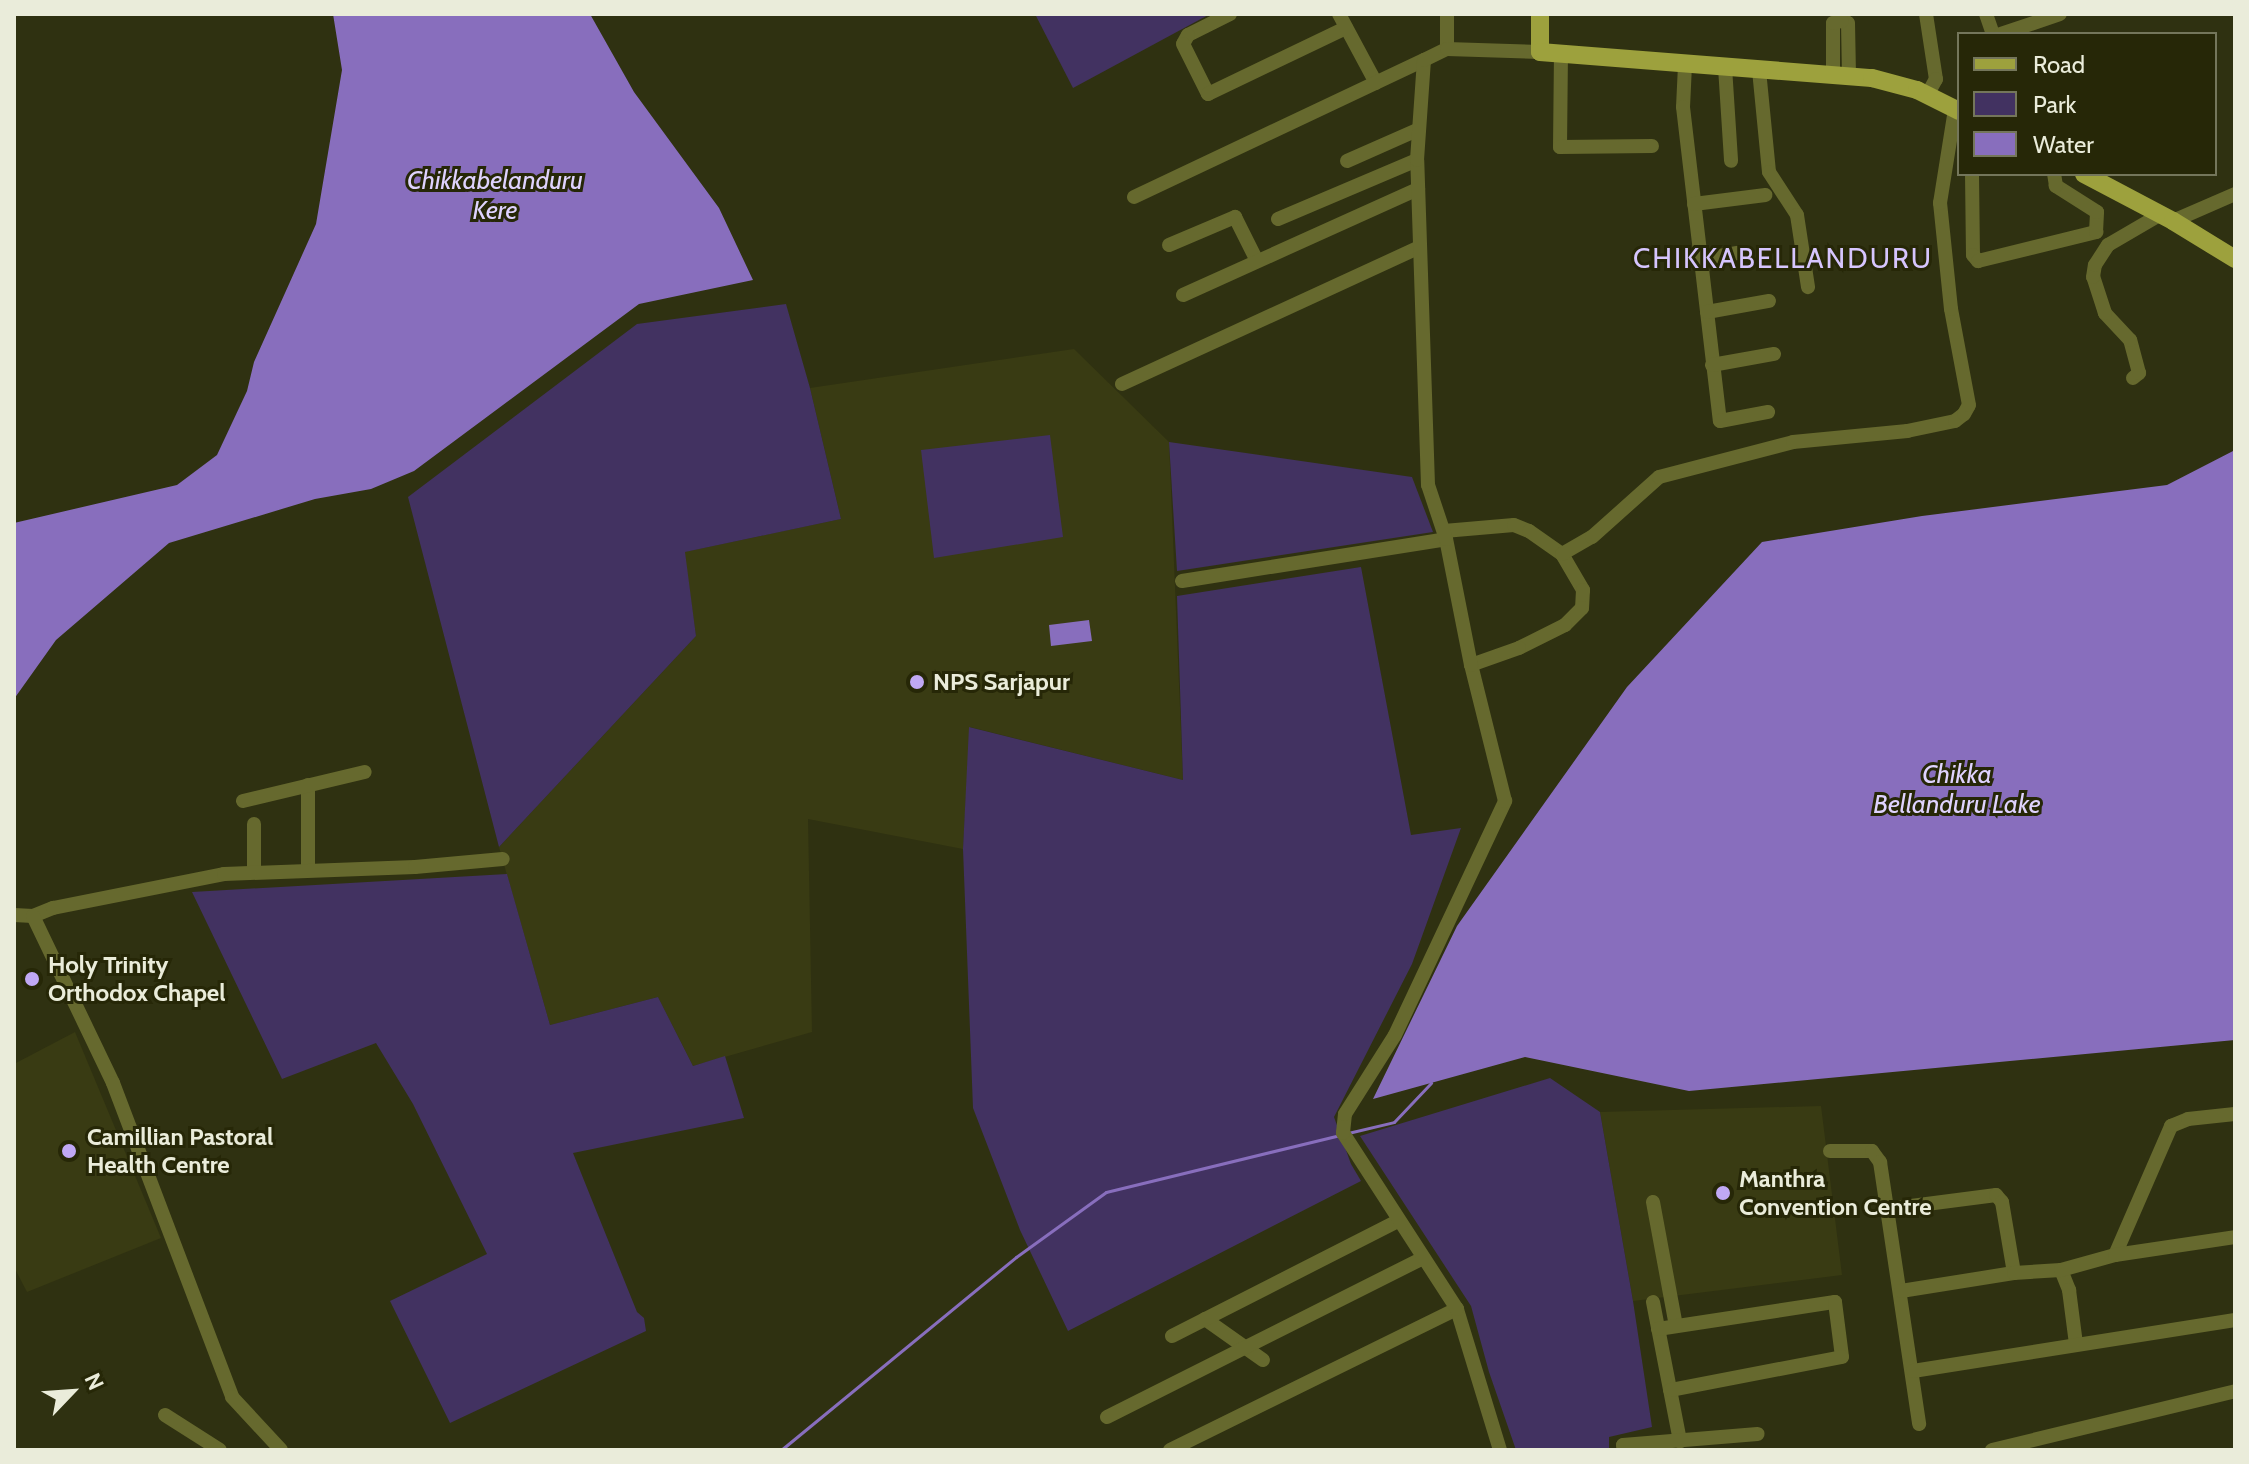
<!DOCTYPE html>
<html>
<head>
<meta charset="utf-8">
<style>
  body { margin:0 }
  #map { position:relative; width:2249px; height:1464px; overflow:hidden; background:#2f3111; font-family:Cabin,sans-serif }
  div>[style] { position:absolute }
  .built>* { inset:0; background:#393b13 }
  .green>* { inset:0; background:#423261 }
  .water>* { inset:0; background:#886ebd }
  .stream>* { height:3px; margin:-1.5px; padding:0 1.5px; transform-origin:1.5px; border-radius:1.5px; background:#886ebd }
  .minor>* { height:14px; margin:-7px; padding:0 7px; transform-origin:7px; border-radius:7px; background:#66692e }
  .major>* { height:18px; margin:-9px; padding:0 9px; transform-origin:9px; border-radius:9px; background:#9da13d }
  .dots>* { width:22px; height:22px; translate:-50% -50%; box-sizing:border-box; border:4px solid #262707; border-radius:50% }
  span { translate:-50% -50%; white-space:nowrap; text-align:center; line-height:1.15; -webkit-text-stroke:6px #262707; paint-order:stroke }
  .poi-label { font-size:24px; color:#eaecda; font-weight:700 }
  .left { translate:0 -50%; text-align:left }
  .water-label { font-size:26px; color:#dfd3fe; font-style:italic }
  .quarter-label { font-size:28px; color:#d6c5fe; letter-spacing:2px }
  .frame { position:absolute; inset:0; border:16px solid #eaecda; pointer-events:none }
  .legend { position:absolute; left:1957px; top:32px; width:260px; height:144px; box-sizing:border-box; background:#262707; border:2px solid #74765b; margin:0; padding:10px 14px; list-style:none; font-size:24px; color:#eaecda }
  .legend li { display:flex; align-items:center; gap:16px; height:40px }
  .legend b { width:40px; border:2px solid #74765b }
  .north { position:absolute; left:32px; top:1352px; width:80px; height:80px; -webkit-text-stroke:6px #262707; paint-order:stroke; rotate:65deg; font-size:22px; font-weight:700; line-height:32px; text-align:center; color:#eaecda }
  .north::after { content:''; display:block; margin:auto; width:28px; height:36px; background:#eaecda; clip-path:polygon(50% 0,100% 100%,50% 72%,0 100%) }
</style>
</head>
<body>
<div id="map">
  <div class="built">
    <i style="clip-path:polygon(1074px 349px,1169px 442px,1183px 780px,970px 727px,963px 849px,808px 819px,812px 1032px,693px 1066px,658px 997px,550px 1025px,499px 847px,696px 636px,684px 552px,841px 519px,810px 388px)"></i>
    <i style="clip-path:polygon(75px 1032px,161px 1238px,27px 1292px,14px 1267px,14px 1064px)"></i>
    <i style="clip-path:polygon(1821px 1106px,1842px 1275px,1633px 1301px,1600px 1112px)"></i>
  </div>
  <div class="green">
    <i style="clip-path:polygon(1035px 14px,1210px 14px,1073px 88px)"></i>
    <i style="clip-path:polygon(786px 304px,810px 388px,841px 519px,685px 552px,696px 636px,499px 847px,408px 497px,637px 324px)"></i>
    <i style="clip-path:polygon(1050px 435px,1063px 537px,934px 558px,921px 450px)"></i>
    <i style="clip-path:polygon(1169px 442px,1412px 477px,1433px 532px,1177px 571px)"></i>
    <i style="clip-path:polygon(1361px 567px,1411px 835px,1461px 828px,1412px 964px,1334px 1117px,1351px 1164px,1361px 1181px,1068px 1331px,1020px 1230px,973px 1108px,963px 849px,969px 727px,1183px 780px,1177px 596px)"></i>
    <i style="clip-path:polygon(507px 874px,550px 1025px,658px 997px,693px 1066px,725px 1056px,744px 1118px,573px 1153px,637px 1312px,644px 1318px,646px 1331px,450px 1423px,390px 1301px,487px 1254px,413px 1104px,376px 1043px,282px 1079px,192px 892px)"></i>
    <i style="clip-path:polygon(1550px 1078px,1600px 1112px,1633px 1301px,1652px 1427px,1609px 1437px,1609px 1450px,1516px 1450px,1489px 1372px,1471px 1306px,1360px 1136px)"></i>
  </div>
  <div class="water">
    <i style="clip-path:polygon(333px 14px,590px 14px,634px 92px,719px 208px,753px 280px,639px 304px,414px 471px,371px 489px,315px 499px,169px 543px,56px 640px,14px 699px,14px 523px,177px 485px,217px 455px,247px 391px,254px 362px,316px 224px,342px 70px)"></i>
    <i style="clip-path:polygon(2235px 450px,2235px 1040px,1689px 1091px,1525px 1057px,1373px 1099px,1457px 926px,1627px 687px,1762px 542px,1922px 516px,2167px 485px)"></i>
    <i style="clip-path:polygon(1089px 620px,1092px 641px,1051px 646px,1049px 625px)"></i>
  </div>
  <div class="stream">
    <i style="left:1348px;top:1133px;width:47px;rotate:-13.4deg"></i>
    <i style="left:1394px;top:1122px;width:54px;rotate:-46.5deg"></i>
    <i style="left:781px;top:1450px;width:304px;rotate:-39.4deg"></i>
    <i style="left:1016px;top:1257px;width:111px;rotate:-35.8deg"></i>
    <i style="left:1106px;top:1192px;width:241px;rotate:-13.7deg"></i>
  </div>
  <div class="minor">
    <i style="left:1230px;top:14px;width:47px;rotate:153.4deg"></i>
    <i style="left:1188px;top:35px;width:10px;rotate:119deg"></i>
    <i style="left:1183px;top:44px;width:56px;rotate:63.4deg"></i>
    <i style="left:1208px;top:94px;width:153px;rotate:-25.6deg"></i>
    <i style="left:1339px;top:14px;width:78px;rotate:61.8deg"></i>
    <i style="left:1447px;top:14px;width:35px;rotate:90deg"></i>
    <i style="left:1843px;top:14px;width:7px;rotate:98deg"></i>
    <i style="left:1842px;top:21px;width:6px;rotate:18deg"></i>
    <i style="left:1848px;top:23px;width:52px;rotate:88.9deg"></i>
    <i style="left:1926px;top:14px;width:66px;rotate:81.3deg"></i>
    <i style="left:1936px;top:79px;width:18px;rotate:119deg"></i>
    <i style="left:1986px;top:14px;width:21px;rotate:71deg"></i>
    <i style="left:2001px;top:34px;width:62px;rotate:-18.7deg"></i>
    <i style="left:1561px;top:52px;width:95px;rotate:90.6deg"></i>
    <i style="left:1560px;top:147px;width:92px;rotate:-0.6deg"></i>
    <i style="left:1685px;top:65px;width:42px;rotate:92.7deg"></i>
    <i style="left:1683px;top:107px;width:316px;rotate:83.3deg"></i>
    <i style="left:1720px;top:421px;width:49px;rotate:-10.6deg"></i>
    <i style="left:1725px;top:67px;width:94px;rotate:86.3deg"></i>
    <i style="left:1759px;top:70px;width:102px;rotate:84.4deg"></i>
    <i style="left:1769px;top:172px;width:51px;rotate:56.9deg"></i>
    <i style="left:1797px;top:215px;width:73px;rotate:81.3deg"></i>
    <i style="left:1833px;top:74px;width:51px;rotate:-90deg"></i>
    <i style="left:1833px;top:23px;width:9px;rotate:-13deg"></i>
    <i style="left:1347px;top:161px;width:77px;rotate:-23.9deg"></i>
    <i style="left:1972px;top:174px;width:81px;rotate:89.3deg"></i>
    <i style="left:1973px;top:255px;width:8px;rotate:50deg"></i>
    <i style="left:1978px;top:261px;width:122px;rotate:-13.8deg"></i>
    <i style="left:2096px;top:232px;width:20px;rotate:-87deg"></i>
    <i style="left:2097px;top:212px;width:49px;rotate:-147.6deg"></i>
    <i style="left:2056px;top:186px;width:12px;rotate:-99deg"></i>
    <i style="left:1134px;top:197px;width:321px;rotate:-25.3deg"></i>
    <i style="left:1694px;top:204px;width:72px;rotate:-7.2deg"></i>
    <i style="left:1278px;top:219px;width:151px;rotate:-23deg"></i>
    <i style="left:2173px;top:221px;width:68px;rotate:-23.5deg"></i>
    <i style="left:1169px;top:245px;width:72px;rotate:-23deg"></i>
    <i style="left:1235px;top:217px;width:49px;rotate:63.4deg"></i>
    <i style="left:1700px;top:259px;width:44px;rotate:-9.2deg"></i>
    <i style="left:1183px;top:295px;width:258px;rotate:-24.3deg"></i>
    <i style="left:1707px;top:312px;width:63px;rotate:-10.1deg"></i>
    <i style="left:1712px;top:365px;width:63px;rotate:-10.1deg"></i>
    <i style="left:2133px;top:378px;width:8px;rotate:-40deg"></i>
    <i style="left:2139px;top:373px;width:34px;rotate:-105deg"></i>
    <i style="left:2130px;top:340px;width:37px;rotate:-133deg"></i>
    <i style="left:2105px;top:313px;width:38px;rotate:-108deg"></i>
    <i style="left:2093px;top:277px;width:12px;rotate:-81deg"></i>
    <i style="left:2095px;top:265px;width:24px;rotate:-57deg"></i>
    <i style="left:2108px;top:245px;width:61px;rotate:-30.3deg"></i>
    <i style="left:1122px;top:384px;width:328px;rotate:-24.7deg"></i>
    <i style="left:1444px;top:531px;width:70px;rotate:-4.9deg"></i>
    <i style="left:1514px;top:525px;width:16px;rotate:22deg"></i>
    <i style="left:1529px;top:531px;width:40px;rotate:34.9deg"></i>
    <i style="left:1562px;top:554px;width:42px;rotate:59.7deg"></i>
    <i style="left:1583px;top:590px;width:18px;rotate:93deg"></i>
    <i style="left:1582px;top:608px;width:24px;rotate:135deg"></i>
    <i style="left:1565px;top:625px;width:51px;rotate:153.4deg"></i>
    <i style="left:1519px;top:648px;width:51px;rotate:160.5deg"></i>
    <i style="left:1562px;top:554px;width:34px;rotate:-30deg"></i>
    <i style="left:1592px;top:537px;width:90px;rotate:-41.8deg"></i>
    <i style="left:1659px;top:477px;width:138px;rotate:-14.6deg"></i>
    <i style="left:1793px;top:442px;width:115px;rotate:-5.5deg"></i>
    <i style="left:1907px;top:431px;width:49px;rotate:-11.8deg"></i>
    <i style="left:1955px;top:421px;width:11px;rotate:-38deg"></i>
    <i style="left:1964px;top:414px;width:10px;rotate:-61deg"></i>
    <i style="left:1969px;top:405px;width:98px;rotate:-100.6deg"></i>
    <i style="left:1951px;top:309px;width:107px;rotate:-95.9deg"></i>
    <i style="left:1940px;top:203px;width:95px;rotate:-80.9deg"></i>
    <i style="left:1182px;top:581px;width:267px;rotate:-9deg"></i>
    <i style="left:308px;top:785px;width:84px;rotate:90deg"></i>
    <i style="left:243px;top:801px;width:125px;rotate:-13.4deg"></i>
    <i style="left:254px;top:824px;width:48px;rotate:90deg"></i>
    <i style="left:14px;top:915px;width:19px;rotate:3deg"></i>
    <i style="left:33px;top:916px;width:22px;rotate:-22deg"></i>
    <i style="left:53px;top:908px;width:174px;rotate:-11.2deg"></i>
    <i style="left:224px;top:874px;width:191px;rotate:-2.1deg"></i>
    <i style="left:415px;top:867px;width:88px;rotate:-5.2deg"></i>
    <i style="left:33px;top:916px;width:185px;rotate:64.4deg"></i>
    <i style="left:113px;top:1083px;width:336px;rotate:69.2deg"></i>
    <i style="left:232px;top:1397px;width:72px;rotate:47.2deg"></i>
    <i style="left:1830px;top:1151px;width:42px"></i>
    <i style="left:1872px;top:1151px;width:14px;rotate:54deg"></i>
    <i style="left:1880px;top:1162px;width:265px;rotate:81.5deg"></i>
    <i style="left:1653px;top:1202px;width:126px;rotate:79.5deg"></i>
    <i style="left:1888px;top:1209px;width:109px;rotate:-7.4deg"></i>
    <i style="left:1996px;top:1195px;width:9px;rotate:49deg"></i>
    <i style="left:2002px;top:1202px;width:72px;rotate:80.4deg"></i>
    <i style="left:2115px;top:1255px;width:141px;rotate:-66.5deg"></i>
    <i style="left:2171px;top:1126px;width:18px;rotate:-22deg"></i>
    <i style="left:2188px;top:1119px;width:47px;rotate:-6.1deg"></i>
    <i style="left:2061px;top:1270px;width:22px;rotate:68deg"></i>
    <i style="left:2069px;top:1290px;width:54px;rotate:82.6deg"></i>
    <i style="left:1901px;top:1291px;width:114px;rotate:-9.1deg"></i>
    <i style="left:2014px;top:1273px;width:47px;rotate:-3.7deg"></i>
    <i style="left:2061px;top:1270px;width:56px;rotate:-15.5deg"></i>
    <i style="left:2115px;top:1255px;width:121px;rotate:-8.5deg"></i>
    <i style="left:1653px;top:1302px;width:142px;rotate:79deg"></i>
    <i style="left:1205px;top:1319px;width:71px;rotate:35.3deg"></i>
    <i style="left:1658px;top:1329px;width:179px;rotate:-8.7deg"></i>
    <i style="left:1835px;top:1302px;width:55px;rotate:82.7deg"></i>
    <i style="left:1842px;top:1357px;width:175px;rotate:169.1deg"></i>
    <i style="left:1172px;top:1336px;width:254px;rotate:-27deg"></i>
    <i style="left:1913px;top:1371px;width:326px;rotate:-9deg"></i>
    <i style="left:165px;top:1415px;width:65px;rotate:32.5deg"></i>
    <i style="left:1107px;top:1417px;width:354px;rotate:-26.7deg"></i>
    <i style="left:1170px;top:1450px;width:320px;rotate:-26.2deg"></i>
    <i style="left:1500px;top:1450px;width:147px;rotate:-107deg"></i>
    <i style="left:1457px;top:1309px;width:210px;rotate:-122.9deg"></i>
    <i style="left:1343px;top:1133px;width:19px;rotate:-84deg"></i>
    <i style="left:1345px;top:1114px;width:93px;rotate:-57.7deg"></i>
    <i style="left:1395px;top:1035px;width:259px;rotate:-64.8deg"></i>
    <i style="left:1505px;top:801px;width:140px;rotate:-104deg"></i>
    <i style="left:1471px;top:665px;width:128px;rotate:-101.2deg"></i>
    <i style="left:1446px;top:539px;width:57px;rotate:-108.4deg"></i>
    <i style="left:1428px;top:485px;width:325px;rotate:-91.9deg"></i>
    <i style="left:1417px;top:160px;width:100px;rotate:-86deg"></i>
    <i style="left:1424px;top:60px;width:25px;rotate:-26deg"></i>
    <i style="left:1447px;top:49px;width:93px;rotate:1.8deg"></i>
    <i style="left:1624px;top:1450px;width:5px;rotate:-101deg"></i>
    <i style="left:1623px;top:1445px;width:135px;rotate:-4.7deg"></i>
    <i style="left:1992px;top:1450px;width:250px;rotate:-13.6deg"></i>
  </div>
  <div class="major">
    <i style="left:1540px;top:14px;width:38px;rotate:90deg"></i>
    <i style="left:1540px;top:52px;width:333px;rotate:4.5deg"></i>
    <i style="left:1872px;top:78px;width:47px;rotate:14.9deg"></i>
    <i style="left:1917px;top:90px;width:47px;rotate:26.6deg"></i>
    <i style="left:2084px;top:174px;width:101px;rotate:27.8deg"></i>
    <i style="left:2173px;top:221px;width:73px;rotate:31.5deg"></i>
  </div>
  <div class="dots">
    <i style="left:917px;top:682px;background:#c0a8f4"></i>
    <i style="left:32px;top:979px;background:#c0a8f4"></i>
    <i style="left:69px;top:1151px;background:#c0a8f4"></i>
    <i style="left:1723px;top:1193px;background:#c0a8f4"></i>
  </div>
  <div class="poi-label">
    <span class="left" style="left:933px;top:682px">NPS Sarjapur</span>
    <span class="left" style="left:48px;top:979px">Holy Trinity<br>Orthodox Chapel</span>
    <span class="left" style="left:87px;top:1151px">Camillian Pastoral<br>Health Centre</span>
    <span class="left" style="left:1739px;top:1193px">Manthra<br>Convention Centre</span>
  </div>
  <div class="water-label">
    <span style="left:495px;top:196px">Chikkabelanduru<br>Kere</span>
    <span style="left:1957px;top:790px">Chikka<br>Bellanduru Lake</span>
  </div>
  <div class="quarter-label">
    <span style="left:1783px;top:258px">CHIKKABELLANDURU</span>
  </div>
  <div class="frame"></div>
  <ul class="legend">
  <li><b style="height:10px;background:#9da13d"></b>Road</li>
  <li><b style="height:22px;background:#423261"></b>Park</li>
  <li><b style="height:22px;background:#886ebd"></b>Water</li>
  </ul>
  <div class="north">N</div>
</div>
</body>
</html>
